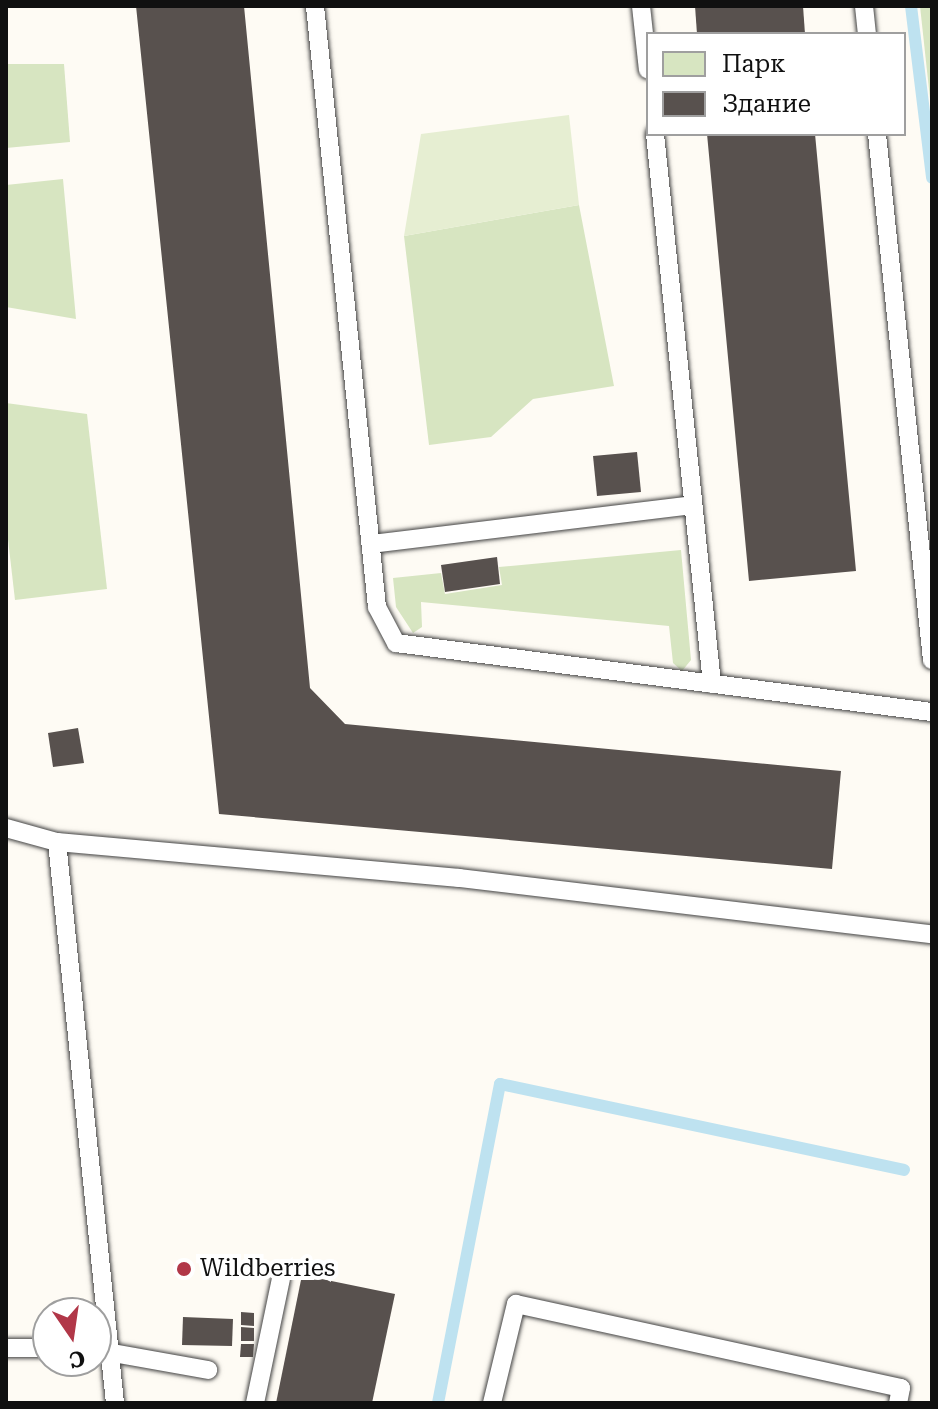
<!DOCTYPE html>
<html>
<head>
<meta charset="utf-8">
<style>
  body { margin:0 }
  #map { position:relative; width:938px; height:1409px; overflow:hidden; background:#fefbf4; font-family:"Roboto Serif",serif }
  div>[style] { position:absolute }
  .green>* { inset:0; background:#d7e5c1 }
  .pitch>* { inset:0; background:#e6eed2 }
  .stream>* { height:12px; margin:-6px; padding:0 6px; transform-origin:6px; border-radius:6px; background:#bee2f0 }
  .building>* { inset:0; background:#58514e }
  .roads { filter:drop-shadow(0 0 2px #434343) drop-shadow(0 0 2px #434343) }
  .service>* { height:18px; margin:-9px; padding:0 9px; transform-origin:9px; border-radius:9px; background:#fff }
  .dots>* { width:22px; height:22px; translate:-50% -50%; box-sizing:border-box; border:4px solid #fff; border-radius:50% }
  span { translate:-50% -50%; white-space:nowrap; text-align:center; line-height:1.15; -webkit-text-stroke:8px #fff; paint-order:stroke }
  .poi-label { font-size:24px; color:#101010 }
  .left { translate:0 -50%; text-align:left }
  .frame { position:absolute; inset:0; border:8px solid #101010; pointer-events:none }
  .legend { position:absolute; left:646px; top:32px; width:260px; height:104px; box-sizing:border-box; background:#fff; border:2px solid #9f9f9f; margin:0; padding:10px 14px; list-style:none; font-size:24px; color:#101010 }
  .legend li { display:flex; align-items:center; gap:16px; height:40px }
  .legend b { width:40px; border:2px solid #9f9f9f }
  .north { position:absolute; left:32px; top:1297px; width:80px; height:80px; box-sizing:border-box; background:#fff; border:2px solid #9f9f9f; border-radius:50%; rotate:167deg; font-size:22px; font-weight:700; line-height:32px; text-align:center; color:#101010 }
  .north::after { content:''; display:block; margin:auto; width:28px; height:36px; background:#b13748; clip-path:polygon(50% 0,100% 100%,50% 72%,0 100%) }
</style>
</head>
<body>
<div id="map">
  <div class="green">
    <i style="clip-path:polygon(920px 6px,932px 6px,932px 117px)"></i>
    <i style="clip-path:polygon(6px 64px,64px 64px,70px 142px,6px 148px)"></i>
    <i style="clip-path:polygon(63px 179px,76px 319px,6px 307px,6px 185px)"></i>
    <i style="clip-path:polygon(579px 205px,614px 386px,533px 399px,491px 437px,429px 445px,404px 236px)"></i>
    <i style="clip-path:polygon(6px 403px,87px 414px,107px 589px,15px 600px,6px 522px)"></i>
    <i style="clip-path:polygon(681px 550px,691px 660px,682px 671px,673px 663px,669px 626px,421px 602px,422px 627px,413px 633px,396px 607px,393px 578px,441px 573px,445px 594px,502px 585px,499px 567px)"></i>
  </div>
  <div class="pitch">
    <i style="clip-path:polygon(569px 115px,579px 205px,404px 236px,421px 134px)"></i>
  </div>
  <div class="stream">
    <i style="left:911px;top:6px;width:173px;rotate:83deg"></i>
    <i style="left:438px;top:1403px;width:325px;rotate:-79deg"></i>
    <i style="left:500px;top:1084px;width:413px;rotate:12deg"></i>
  </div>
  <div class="building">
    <i style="clip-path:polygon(136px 6px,244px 6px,310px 688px,345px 724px,841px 771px,832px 869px,219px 814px)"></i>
    <i style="clip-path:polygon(695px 6px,803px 6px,805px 34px,697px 34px)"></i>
    <i style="clip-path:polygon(707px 134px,815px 134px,856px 571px,749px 581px)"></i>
    <i style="clip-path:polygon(637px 452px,641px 492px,597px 496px,593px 456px)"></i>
    <i style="clip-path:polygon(497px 557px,500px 584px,445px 592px,441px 565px)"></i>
    <i style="clip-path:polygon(78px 728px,84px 763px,53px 767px,48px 733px)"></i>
    <i style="clip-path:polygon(302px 1275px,395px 1294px,372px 1403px,276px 1403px)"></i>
    <i style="clip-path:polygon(241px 1312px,254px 1313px,254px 1326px,241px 1325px)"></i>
    <i style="clip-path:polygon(183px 1317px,233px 1319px,232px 1346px,182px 1345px)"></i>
    <i style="clip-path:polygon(241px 1327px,254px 1328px,254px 1341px,241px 1341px)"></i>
    <i style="clip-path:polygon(241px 1344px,254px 1344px,253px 1357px,240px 1357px)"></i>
  </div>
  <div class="roads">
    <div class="service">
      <i style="left:315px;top:6px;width:604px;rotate:84.11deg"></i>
      <i style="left:377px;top:607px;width:41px;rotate:62.2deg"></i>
      <i style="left:396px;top:643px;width:540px;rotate:7.34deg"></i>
      <i style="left:641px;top:6px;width:64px;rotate:83.8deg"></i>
      <i style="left:864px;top:6px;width:28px;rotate:84deg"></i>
      <i style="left:655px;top:134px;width:553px;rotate:84.08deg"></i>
      <i style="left:877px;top:134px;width:529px;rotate:84.03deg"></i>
      <i style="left:371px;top:544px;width:323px;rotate:-6.9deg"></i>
      <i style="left:6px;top:828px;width:53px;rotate:15.4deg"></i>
      <i style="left:57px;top:842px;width:404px;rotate:5.1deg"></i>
      <i style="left:459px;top:878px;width:476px;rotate:6.8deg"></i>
      <i style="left:57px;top:842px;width:564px;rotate:84.1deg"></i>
      <i style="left:6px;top:1348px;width:42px"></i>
      <i style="left:96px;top:1350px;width:114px;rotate:10.1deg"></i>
      <i style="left:255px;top:1403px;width:127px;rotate:-78.2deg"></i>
      <i style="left:492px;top:1403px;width:102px;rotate:-76.4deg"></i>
      <i style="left:516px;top:1304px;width:394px;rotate:12.3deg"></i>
      <i style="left:901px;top:1388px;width:15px;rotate:101deg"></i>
    </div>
  </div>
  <div class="dots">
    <i style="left:184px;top:1269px;background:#b13748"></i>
  </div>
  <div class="poi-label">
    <span class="left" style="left:200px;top:1269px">Wildberries</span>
  </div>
  <div class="frame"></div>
  <ul class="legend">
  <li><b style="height:22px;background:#d7e5c1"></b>Парк</li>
  <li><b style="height:22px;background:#58514e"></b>Здание</li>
  </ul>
  <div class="north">С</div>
</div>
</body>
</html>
